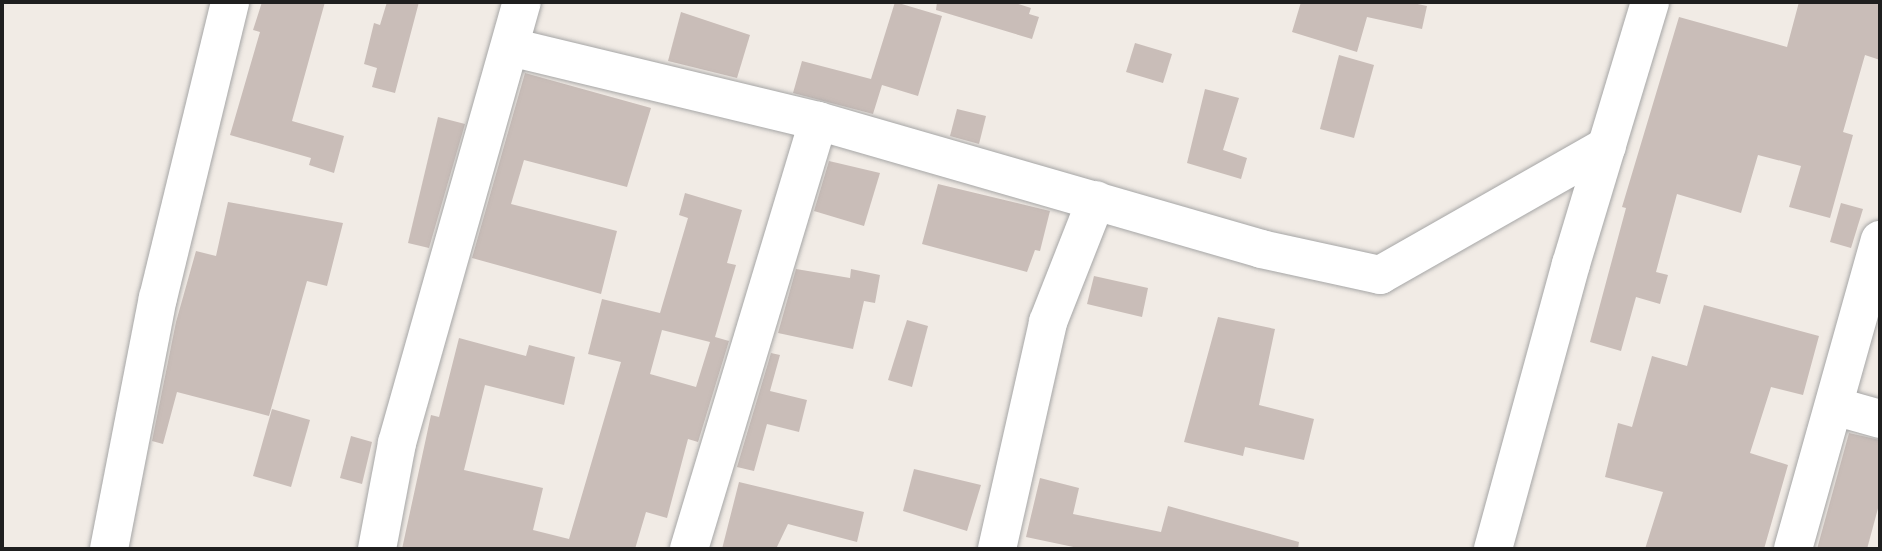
<!DOCTYPE html>
<html>
<head>
<meta charset="utf-8">
<style>
  body { margin:0 }
  #map { position:relative; width:1882px; height:551px; overflow:hidden; background:#f1ebe5; font-family:"Exo 2",sans-serif }
  div>[style] { position:absolute }
  .building>* { inset:0; background:#c9bdb8 }
  .roads { filter:drop-shadow(0 0 2px #a6a6a6) drop-shadow(0 0 2px #a6a6a6) }
  .minor>* { height:38px; margin:-19px; padding:0 19px; transform-origin:19px; border-radius:19px; background:#fff }
  span { translate:-50% -50%; white-space:nowrap; text-align:center; line-height:1.15; -webkit-text-stroke:7px #fff; paint-order:stroke }
  .frame { position:absolute; inset:0; border:4px solid #1f1f1f; pointer-events:none }
</style>
</head>
<body>
<div id="map">
  <div class="building">
    <i style="clip-path:polygon(262px 2px,325px 2px,292px 121px,344px 136px,334px 173px,309px 165px,311px 158px,230px 135px,260px 32px,253px 30px)"></i>
    <i style="clip-path:polygon(387px 2px,419px 2px,395px 93px,372px 87px,377px 68px,364px 64px,374px 23px,380px 25px)"></i>
    <i style="clip-path:polygon(895px 2px,942px 16px,918px 96px,882px 85px,873px 114px,793px 93px,802px 61px,871px 79px)"></i>
    <i style="clip-path:polygon(937px 2px,1012px 2px,1031px 8px,1029px 14px,1039px 17px,1032px 39px,936px 10px)"></i>
    <i style="clip-path:polygon(1301px 2px,1408px 2px,1427px 6px,1422px 29px,1367px 17px,1357px 52px,1292px 32px)"></i>
    <i style="clip-path:polygon(1799px 2px,1880px 2px,1880px 60px,1865px 55px,1843px 132px,1853px 135px,1830px 218px,1789px 207px,1801px 166px,1758px 155px,1741px 213px,1677px 194px,1656px 272px,1668px 275px,1660px 304px,1636px 297px,1621px 351px,1590px 342px,1626px 208px,1622px 207px,1679px 17px,1787px 47px)"></i>
    <i style="clip-path:polygon(681px 12px,750px 35px,737px 78px,668px 61px)"></i>
    <i style="clip-path:polygon(1135px 43px,1172px 54px,1163px 83px,1126px 72px)"></i>
    <i style="clip-path:polygon(1339px 55px,1374px 65px,1354px 138px,1320px 129px)"></i>
    <i style="clip-path:polygon(525px 73px,651px 108px,627px 187px,524px 160px,511px 204px,617px 231px,601px 294px,472px 258px)"></i>
    <i style="clip-path:polygon(1205px 89px,1239px 98px,1223px 150px,1247px 158px,1241px 179px,1187px 163px)"></i>
    <i style="clip-path:polygon(957px 109px,986px 116px,979px 144px,950px 136px)"></i>
    <i style="clip-path:polygon(438px 117px,465px 124px,429px 248px,408px 243px)"></i>
    <i style="clip-path:polygon(829px 161px,880px 173px,864px 226px,814px 211px)"></i>
    <i style="clip-path:polygon(938px 184px,1050px 211px,1040px 251px,1035px 250px,1027px 272px,922px 244px)"></i>
    <i style="clip-path:polygon(evenodd,685px 193px,742px 210px,727px 263px,736px 265px,715px 337px,729px 341px,698px 442px,688px 439px,667px 518px,646px 512px,635px 549px,402px 549px,431px 415px,439px 417px,459px 338px,526px 356px,529px 345px,575px 357px,564px 405px,485px 385px,464px 470px,543px 488px,533px 530px,569px 539px,621px 362px,588px 354px,602px 299px,660px 313px,688px 218px,679px 215px,685px 193px,662px 330px,710px 342px,696px 387px,650px 374px,662px 330px)"></i>
    <i style="clip-path:polygon(228px 202px,343px 223px,327px 286px,307px 281px,269px 416px,177px 392px,163px 444px,152px 441px,176px 322px,196px 251px,216px 256px)"></i>
    <i style="clip-path:polygon(1841px 203px,1863px 209px,1851px 248px,1830px 242px)"></i>
    <i style="clip-path:polygon(796px 269px,850px 278px,851px 269px,880px 275px,875px 303px,864px 301px,853px 349px,778px 333px)"></i>
    <i style="clip-path:polygon(1094px 276px,1148px 288px,1142px 317px,1087px 304px)"></i>
    <i style="clip-path:polygon(1704px 305px,1819px 336px,1803px 395px,1771px 387px,1750px 453px,1788px 465px,1764px 549px,1645px 549px,1663px 492px,1605px 477px,1618px 423px,1632px 427px,1652px 356px,1687px 366px)"></i>
    <i style="clip-path:polygon(1218px 317px,1275px 329px,1259px 405px,1314px 419px,1304px 460px,1245px 447px,1243px 456px,1184px 442px)"></i>
    <i style="clip-path:polygon(907px 320px,928px 326px,912px 387px,888px 380px)"></i>
    <i style="clip-path:polygon(771px 353px,780px 355px,770px 391px,807px 400px,799px 432px,767px 424px,754px 471px,737px 467px)"></i>
    <i style="clip-path:polygon(272px 409px,310px 420px,291px 487px,253px 476px)"></i>
    <i style="clip-path:polygon(1849px 433px,1880px 440px,1880px 501px,1867px 549px,1817px 549px)"></i>
    <i style="clip-path:polygon(351px 436px,372px 442px,362px 484px,340px 478px)"></i>
    <i style="clip-path:polygon(914px 469px,981px 485px,967px 531px,903px 511px)"></i>
    <i style="clip-path:polygon(1040px 478px,1079px 488px,1073px 514px,1161px 532px,1168px 506px,1299px 542px,1298px 549px,1083px 549px,1026px 537px)"></i>
    <i style="clip-path:polygon(739px 482px,864px 512px,857px 542px,788px 524px,776px 549px,722px 549px)"></i>
  </div>
  <div class="roads">
    <div class="minor">
      <i style="left:510px;top:47px;width:317px;rotate:13.5deg"></i>
      <i style="left:818px;top:121px;width:461px;rotate:16.1deg"></i>
      <i style="left:1261px;top:249px;width:122px;rotate:12.3deg"></i>
      <i style="left:1380px;top:275px;width:261px;rotate:-29.6deg"></i>
      <i style="left:1834px;top:406px;width:48px;rotate:15.8deg"></i>
      <i style="left:109px;top:549px;width:256px;rotate:-79deg"></i>
      <i style="left:158px;top:298px;width:305px;rotate:-76.3deg"></i>
      <i style="left:377px;top:549px;width:108px;rotate:-79.3deg"></i>
      <i style="left:397px;top:443px;width:458px;rotate:-74.2deg"></i>
      <i style="left:689px;top:549px;width:447px;rotate:-73.2deg"></i>
      <i style="left:997px;top:549px;width:233px;rotate:-77.3deg"></i>
      <i style="left:1048px;top:322px;width:131px;rotate:-68.5deg"></i>
      <i style="left:1493px;top:549px;width:295px;rotate:-74.7deg"></i>
      <i style="left:1571px;top:264px;width:274px;rotate:-73.2deg"></i>
      <i style="left:1793px;top:549px;width:321px;rotate:-74.3deg"></i>
    </div>
  </div>
  <div class="frame"></div>
</div>
</body>
</html>
